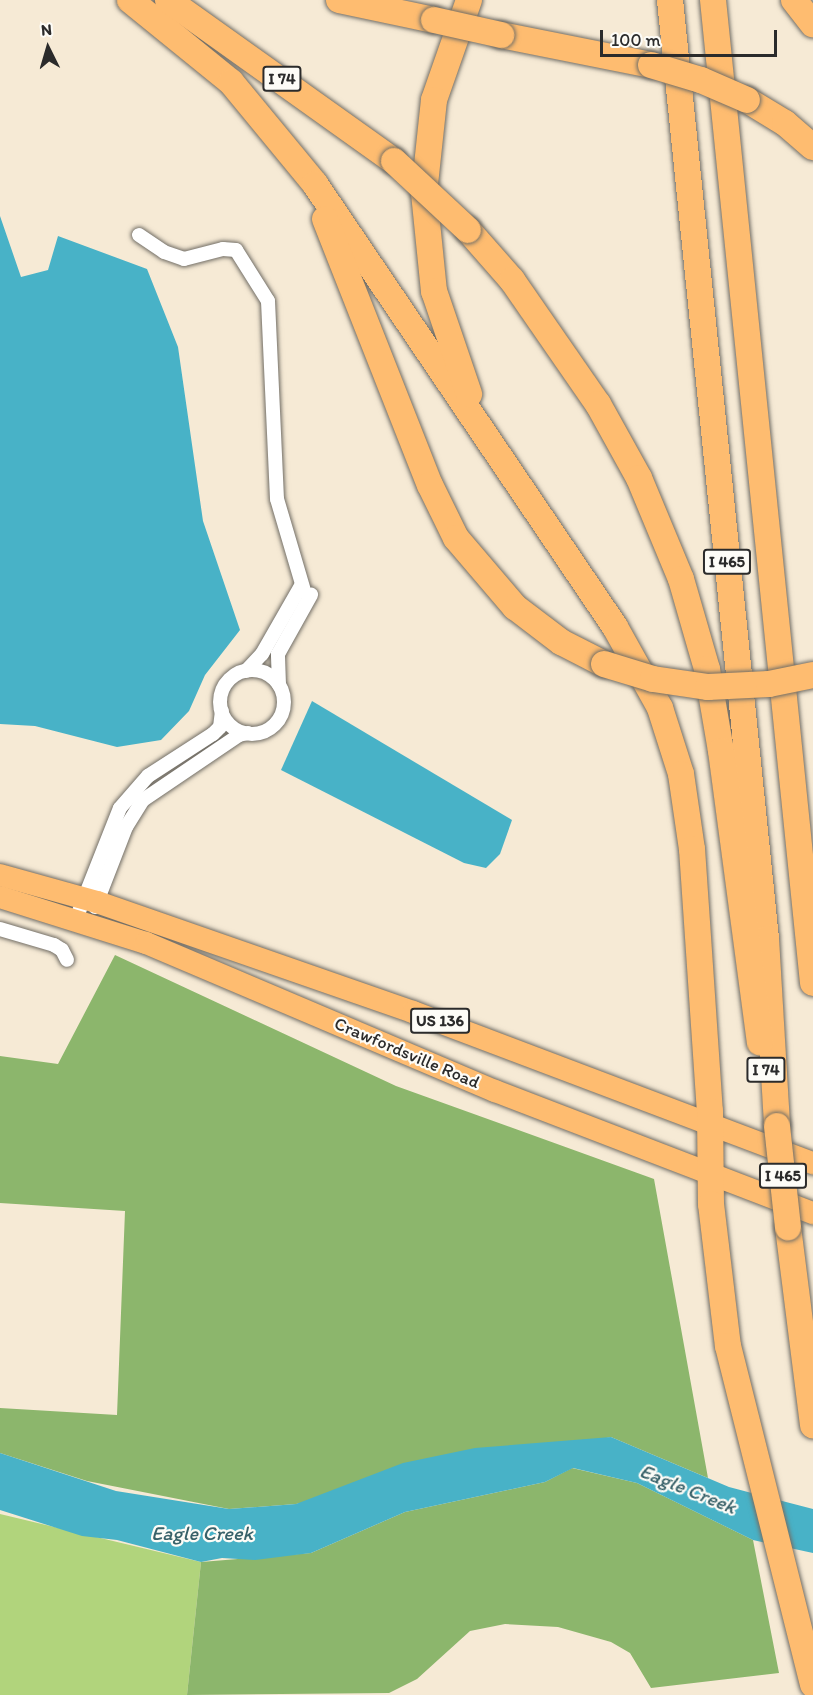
<!DOCTYPE html>
<html>
<head>
<meta charset="utf-8">
<style>
  body { margin:0 }
  #map { position:relative; width:813px; height:1695px; overflow:hidden; background:#f6ead5; font-family:Itim,sans-serif }
  div>[style] { position:absolute }
  .green>* { inset:0; background:#b1d47c }
  .forest>* { inset:0; background:#8cb66c }
  .water>* { inset:0; background:#48b2c7 }
  .roads { filter:drop-shadow(0 0 2px #726e66) drop-shadow(0 0 2px #726e66) }
  .street>* { height:14px; margin:-7px; padding:0 7px; transform-origin:7px; border-radius:7px; background:#fff }
  .street>.ring { margin:-7px; padding:0; box-sizing:content-box; background:none; border:14px solid #fff; border-radius:50% }
  .primary>* { height:22px; margin:-11px; padding:0 11px; transform-origin:11px; border-radius:11px; background:#febc70 }
  .highway>* { height:26px; margin:-13px; padding:0 13px; transform-origin:13px; border-radius:13px; background:#febc70 }
  .bridges { filter:drop-shadow(0 0 2px #726e66) drop-shadow(0 0 2px #726e66) }
  .highway-bridge>* { height:26px; margin:-13px; padding:0 13px; transform-origin:13px; border-radius:13px; background:#febc70 }
  span { translate:-50% -50%; white-space:nowrap; text-align:center; line-height:1.15; -webkit-text-stroke:4.5px #fdfcf7; paint-order:stroke }
  .shield-label span { padding:2px 4px; background:#fdfcf7; border:2px solid; border-radius:4px; -webkit-text-stroke-width:0 }
  .shield-label { font-size:16px; color:#2b2b2b; font-weight:700 }
  .street-label { font-size:18px; color:#2b2b2b }
  .water-label { font-size:20px; color:#376169; font-style:italic }
  .north { position:absolute; left:18px; top:18px; width:60px; height:60px; -webkit-text-stroke:4px #fdfcf7; paint-order:stroke; rotate:355deg; font-size:16px; font-weight:700; line-height:24px; text-align:center; color:#2b2b2b }
  .north::after { content:''; display:block; margin:auto; width:21px; height:27px; background:#2b2b2b; clip-path:polygon(50% 0,100% 100%,50% 72%,0 100%) }
  .scale { position:absolute; left:600px; top:30px; width:177px; height:27px; box-sizing:border-box; border:3px solid #2b2b2b; border-top:0; padding-left:8px; font-size:18px; line-height:21px; white-space:nowrap; color:#2b2b2b; -webkit-text-stroke:4px #fdfcf7; paint-order:stroke }
</style>
</head>
<body>
<div id="map">
  <div class="green">
    <i style="clip-path:polygon(0 1514px,201px 1562px,187px 1695px,0 1695px)"></i>
  </div>
  <div class="forest">
    <i style="clip-path:polygon(115px 955px,396px 1086px,654px 1179px,708px 1478px,611px 1437px,296px 1504px,229px 1509px,87px 1481px,0 1453px,0 1408px,117px 1415px,125px 1211px,0 1203px,0 1056px,58px 1064px)"></i>
    <i style="clip-path:polygon(572px 1468px,637px 1483px,753px 1540px,779px 1673px,651px 1688px,630px 1653px,611px 1642px,558px 1627px,505px 1624px,470px 1631px,417px 1679px,389px 1693px,187px 1695px,201px 1562px,311px 1553px,405px 1512px,545px 1482px)"></i>
  </div>
  <div class="water">
    <i style="clip-path:polygon(0 216px,21px 277px,48px 270px,58px 236px,147px 269px,178px 347px,203px 521px,240px 630px,205px 675px,189px 711px,161px 740px,117px 747px,35px 726px,0 724px)"></i>
    <i style="clip-path:polygon(312px 701px,512px 820px,500px 854px,486px 868px,464px 863px,281px 770px)"></i>
    <i style="clip-path:polygon(611px 1437px,729px 1487px,813px 1509px,813px 1553px,753px 1540px,637px 1483px,573px 1468px,545px 1482px,405px 1512px,311px 1553px,255px 1560px,222px 1558px,201px 1562px,117px 1540px,82px 1536px,0 1510px,0 1453px,116px 1491px,229px 1509px,296px 1504px,403px 1463px,475px 1448px)"></i>
  </div>
  <div class="roads">
    <div class="street">
      <i style="left:139px;top:235px;width:30px;rotate:34deg"></i>
      <i style="left:164px;top:252px;width:21px;rotate:19deg"></i>
      <i style="left:184px;top:259px;width:40px;rotate:-14.4deg"></i>
      <i style="left:223px;top:249px;width:13px;rotate:4deg"></i>
      <i style="left:236px;top:250px;width:60px;rotate:57.9deg"></i>
      <i style="left:268px;top:301px;width:198px;rotate:87.4deg"></i>
      <i style="left:277px;top:499px;width:96px;rotate:73.6deg"></i>
      <i class="ring" style="left:220px;top:670px;width:50px;height:50px"></i>
      <i style="left:246px;top:671px;width:23px;rotate:-47deg"></i>
      <i style="left:262px;top:654px;width:78px;rotate:-60.2deg"></i>
      <i style="left:279px;top:685px;width:31px;rotate:-92deg"></i>
      <i style="left:278px;top:654px;width:68px;rotate:-60.8deg"></i>
      <i style="left:95px;top:907px;width:86px;rotate:-68.8deg"></i>
      <i style="left:126px;top:827px;width:32px;rotate:-58deg"></i>
      <i style="left:143px;top:800px;width:116px;rotate:-34.1deg"></i>
      <i style="left:239px;top:735px;width:9px;rotate:-13deg"></i>
      <i style="left:76px;top:919px;width:119px;rotate:-68.4deg"></i>
      <i style="left:120px;top:808px;width:43px;rotate:-48.8deg"></i>
      <i style="left:148px;top:776px;width:77px;rotate:-32.9deg"></i>
      <i style="left:213px;top:734px;width:10px;rotate:-45deg"></i>
      <i style="left:220px;top:727px;width:16px;rotate:-83deg"></i>
      <i style="left:0;top:929px;width:56px;rotate:16.5deg"></i>
      <i style="left:54px;top:945px;width:9px;rotate:32deg"></i>
      <i style="left:62px;top:950px;width:11px;rotate:63deg"></i>
    </div>
    <div class="primary">
      <i style="left:0;top:875px;width:101px;rotate:15.6deg"></i>
      <i style="left:97px;top:902px;width:335px;rotate:19.2deg"></i>
      <i style="left:413px;top:1012px;width:428px;rotate:20.7deg"></i>
      <i style="left:0;top:897px;width:153px;rotate:17.5deg"></i>
      <i style="left:146px;top:943px;width:379px;rotate:23deg"></i>
      <i style="left:495px;top:1091px;width:341px;rotate:21deg"></i>
    </div>
    <div class="highway">
      <i style="left:130px;top:0;width:130px;rotate:39.1deg"></i>
      <i style="left:231px;top:82px;width:132px;rotate:50.5deg"></i>
      <i style="left:315px;top:184px;width:535px;rotate:55.89deg"></i>
      <i style="left:615px;top:627px;width:93px;rotate:60.9deg"></i>
      <i style="left:660px;top:708px;width:69px;rotate:72.3deg"></i>
      <i style="left:681px;top:774px;width:76px;rotate:81.7deg"></i>
      <i style="left:692px;top:849px;width:263px;rotate:86.1deg"></i>
      <i style="left:710px;top:1111px;width:93px;rotate:89.4deg"></i>
      <i style="left:711px;top:1204px;width:143px;rotate:83.2deg"></i>
      <i style="left:728px;top:1346px;width:349px;rotate:75.9deg"></i>
      <i style="left:168px;top:0;width:277px;rotate:35.5deg"></i>
      <i style="left:339px;top:0;width:97px;rotate:11.9deg"></i>
      <i style="left:469px;top:0;width:106px;rotate:109.3deg"></i>
      <i style="left:434px;top:100px;width:94px;rotate:96.1deg"></i>
      <i style="left:424px;top:193px;width:99px;rotate:84.2deg"></i>
      <i style="left:434px;top:291px;width:109px;rotate:71.2deg"></i>
      <i style="left:670px;top:0;width:944px;rotate:84.16deg"></i>
      <i style="left:766px;top:939px;width:187px;rotate:86.6deg"></i>
      <i style="left:713px;top:0;width:988px;rotate:84.19deg"></i>
      <i style="left:794px;top:0;width:31px;rotate:52deg"></i>
      <i style="left:501px;top:35px;width:153px;rotate:11.3deg"></i>
      <i style="left:747px;top:100px;width:44px;rotate:31.2deg"></i>
      <i style="left:785px;top:123px;width:37px;rotate:41deg"></i>
      <i style="left:325px;top:219px;width:286px;rotate:68.5deg"></i>
      <i style="left:430px;top:485px;width:59px;rotate:63.9deg"></i>
      <i style="left:456px;top:538px;width:91px;rotate:49.5deg"></i>
      <i style="left:515px;top:607px;width:58px;rotate:37.3deg"></i>
      <i style="left:561px;top:642px;width:48px;rotate:27.1deg"></i>
      <i style="left:468px;top:230px;width:67px;rotate:48.7deg"></i>
      <i style="left:512px;top:280px;width:151px;rotate:55.3deg"></i>
      <i style="left:598px;top:404px;width:85px;rotate:61deg"></i>
      <i style="left:639px;top:478px;width:109px;rotate:67.4deg"></i>
      <i style="left:681px;top:579px;width:94px;rotate:73.9deg"></i>
      <i style="left:707px;top:669px;width:83px;rotate:80.3deg"></i>
      <i style="left:721px;top:751px;width:294px;rotate:82.4deg"></i>
      <i style="left:788px;top:1227px;width:200px;rotate:82.8deg"></i>
    </div>
  </div>
  <div class="bridges">
    <div class="highway-bridge">
      <i style="left:434px;top:20px;width:69px;rotate:12.6deg"></i>
      <i style="left:651px;top:65px;width:52px;rotate:16.7deg"></i>
      <i style="left:701px;top:80px;width:50px;rotate:23.5deg"></i>
      <i style="left:394px;top:161px;width:101px;rotate:43deg"></i>
      <i style="left:604px;top:664px;width:51px;rotate:17deg"></i>
      <i style="left:653px;top:679px;width:56px;rotate:8.3deg"></i>
      <i style="left:708px;top:687px;width:61px;rotate:-2.8deg"></i>
      <i style="left:769px;top:684px;width:45px;rotate:-11.6deg"></i>
      <i style="left:777px;top:1126px;width:102px;rotate:83.8deg"></i>
    </div>
  </div>
  <div class="shield-label">
    <span style="left:282px;top:79px">I 74</span>
    <span style="left:727px;top:562px">I 465</span>
    <span style="left:440px;top:1021px">US 136</span>
    <span style="left:766px;top:1070px">I 74</span>
    <span style="left:783px;top:1176px">I 465</span>
  </div>
  <div class="street-label">
    <span style="left:407px;top:1053px;rotate:23deg">Crawfordsville Road</span>
  </div>
  <div class="water-label">
    <span style="left:688px;top:1489px;rotate:22deg">Eagle Creek</span>
    <span style="left:202px;top:1533px">Eagle Creek</span>
  </div>
  <div class="north">N</div>
  <div class="scale">100 m</div>
</div>
</body>
</html>
